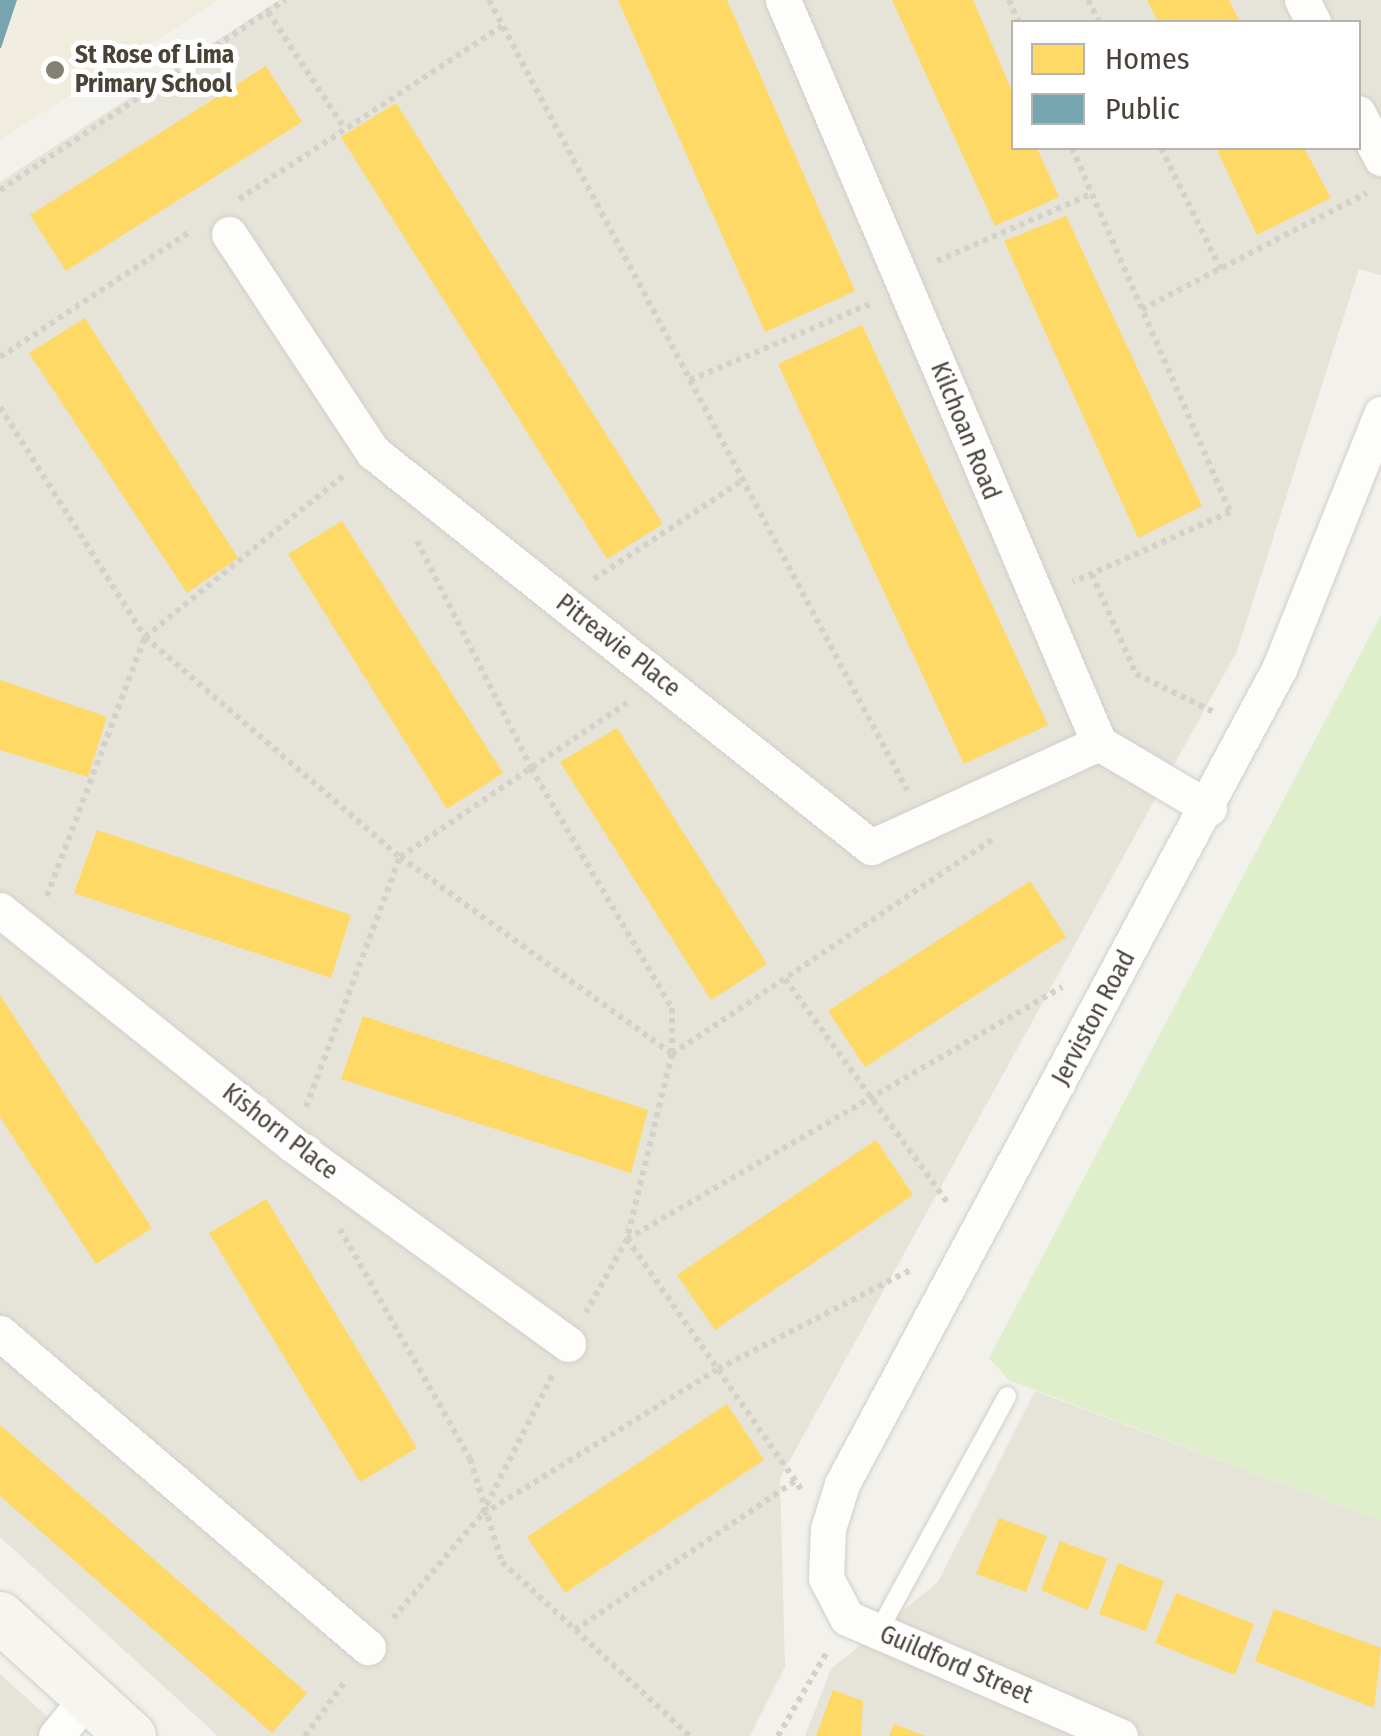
<!DOCTYPE html>
<html>
<head>
<meta charset="utf-8">
<style>
  body { margin:0 }
  #map { position:relative; width:1381px; height:1736px; overflow:hidden; background:#f2f1ec; font-family:"Fira Sans Condensed",sans-serif }
  div>[style] { position:absolute }
  .residential>* { inset:0; background:#e6e3d9 }
  .education>* { inset:0; background:#f0ecde }
  .green>* { inset:0; background:#dfeecb }
  .homes>* { inset:0; background:#ffd966 }
  .public>* { inset:0; background:#76a5af }
  .path>* { height:6px; margin-top:-3px; transform-origin:0; background:repeating-linear-gradient(90deg,#d2d1ca 0 5px,transparent 0 10px) }
  .roads { filter:drop-shadow(0 0 2px #d0cec9) drop-shadow(0 0 2px #d0cec9) }
  .service>* { height:18px; margin:-9px; padding:0 9px; transform-origin:9px; border-radius:9px; background:#fdfdfc }
  .minor>* { height:35px; margin:-17.5px; padding:0 17.5px; transform-origin:17.5px; border-radius:17.5px; background:#fdfdfc }
  .secondary>* { height:50px; margin:-25px; padding:0 25px; transform-origin:25px; border-radius:25px; background:#f7f5ef }
  .dots>* { width:28px; height:28px; translate:-50% -50%; box-sizing:border-box; border:5px solid #fff; border-radius:50% }
  span { translate:-50% -50%; white-space:nowrap; text-align:center; line-height:1.15; -webkit-text-stroke:10px #fff; paint-order:stroke }
  .poi-label { font-size:25px; color:#494337; font-weight:700 }
  .left { translate:0 -50%; text-align:left }
  .street-label { font-size:25px; color:#494337 }
  .legend { position:absolute; left:1011px; top:20px; width:350px; height:130px; box-sizing:border-box; background:#fff; border:2px solid #b6b4af; margin:0; padding:12px 18px; list-style:none; font-size:30px; color:#494337 }
  .legend li { display:flex; align-items:center; gap:20px; height:50px }
  .legend b { width:50px; border:2px solid #b6b4af }
</style>
</head>
<body>
<div id="map">
  <div class="residential">
    <i style="clip-path:polygon(evenodd,279px 0,1381px 0,1381px 275px,1359px 269px,1237px 651px,780px 1478px,785px 1667px,750px 1736px,218px 1736px,0 1537px,0 182px,279px 0,1014px 22px,1358px 22px,1358px 148px,1014px 148px,1014px 22px)"></i>
    <i style="clip-path:polygon(1035px 1391px,1381px 1521px,1381px 1736px,805px 1736px,831px 1669px,938px 1582px)"></i>
    <i style="clip-path:polygon(0 1674px,69px 1736px,0 1736px)"></i>
  </div>
  <div class="education">
    <i style="clip-path:polygon(0 0,219px 0,0 140px)"></i>
  </div>
  <div class="green">
    <i style="clip-path:polygon(1381px 615px,1381px 1521px,1009px 1380px,989px 1358px)"></i>
  </div>
  <div class="homes">
    <i style="clip-path:polygon(618px 0,727px 0,855px 291px,765px 332px)"></i>
    <i style="clip-path:polygon(892px 0,973px 0,1014px 96px,1014px 148px,1037px 148px,1059px 197px,995px 226px)"></i>
    <i style="clip-path:polygon(1147px 0,1229px 0,1240px 22px,1158px 22px)"></i>
    <i style="clip-path:polygon(266px 66px,302px 122px,66px 271px,30px 215px)"></i>
    <i style="clip-path:polygon(396px 103px,663px 524px,607px 559px,341px 137px)"></i>
    <i style="clip-path:polygon(1216px 148px,1304px 148px,1331px 198px,1257px 235px)"></i>
    <i style="clip-path:polygon(1066px 216px,1202px 506px,1138px 538px,1004px 241px)"></i>
    <i style="clip-path:polygon(85px 318px,238px 558px,187px 593px,29px 353px)"></i>
    <i style="clip-path:polygon(862px 325px,1048px 725px,964px 764px,778px 364px)"></i>
    <i style="clip-path:polygon(342px 521px,503px 773px,447px 809px,288px 554px)"></i>
    <i style="clip-path:polygon(0 680px,107px 717px,88px 777px,0 750px)"></i>
    <i style="clip-path:polygon(617px 728px,767px 964px,711px 1000px,560px 762px)"></i>
    <i style="clip-path:polygon(97px 830px,351px 915px,331px 978px,74px 893px)"></i>
    <i style="clip-path:polygon(1030px 881px,1066px 937px,865px 1067px,828px 1011px)"></i>
    <i style="clip-path:polygon(0 995px,152px 1228px,96px 1264px,0 1117px)"></i>
    <i style="clip-path:polygon(363px 1016px,648px 1110px,631px 1173px,341px 1079px)"></i>
    <i style="clip-path:polygon(876px 1140px,913px 1195px,715px 1330px,677px 1275px)"></i>
    <i style="clip-path:polygon(266px 1199px,417px 1448px,360px 1482px,209px 1233px)"></i>
    <i style="clip-path:polygon(727px 1404px,764px 1460px,565px 1593px,527px 1537px)"></i>
    <i style="clip-path:polygon(0 1425px,307px 1693px,272px 1733px,0 1496px)"></i>
    <i style="clip-path:polygon(999px 1518px,1047px 1536px,1026px 1592px,976px 1574px)"></i>
    <i style="clip-path:polygon(1060px 1541px,1107px 1559px,1088px 1610px,1041px 1590px)"></i>
    <i style="clip-path:polygon(1118px 1563px,1164px 1581px,1146px 1631px,1099px 1614px)"></i>
    <i style="clip-path:polygon(1176px 1593px,1254px 1624px,1235px 1675px,1155px 1643px)"></i>
    <i style="clip-path:polygon(1274px 1609px,1381px 1648px,1374px 1708px,1255px 1661px)"></i>
    <i style="clip-path:polygon(833px 1690px,863px 1701px,861px 1736px,816px 1736px)"></i>
    <i style="clip-path:polygon(894px 1724px,925px 1736px,889px 1736px)"></i>
  </div>
  <div class="public">
    <i style="clip-path:polygon(0 0,17px 0,1px 48px,0 48px)"></i>
  </div>
  <div class="path">
    <i style="left:489px;top:0;width:894px;rotate:62.12deg"></i>
    <i style="left:1009px;top:0;width:24px;rotate:66deg"></i>
    <i style="left:1088px;top:0;width:25px;rotate:63deg"></i>
    <i style="left:268px;top:12px;width:140px;rotate:56.7deg"></i>
    <i style="left:1072px;top:148px;width:397px;rotate:66.5deg"></i>
    <i style="left:1230px;top:512px;width:172px;rotate:156deg"></i>
    <i style="left:1161px;top:148px;width:136px;rotate:63.8deg"></i>
    <i style="left:0;top:190px;width:343px;rotate:-33.7deg"></i>
    <i style="left:239px;top:199px;width:315px;rotate:-33.3deg"></i>
    <i style="left:937px;top:261px;width:168px;rotate:-23.5deg"></i>
    <i style="left:1142px;top:309px;width:253px;rotate:-27.3deg"></i>
    <i style="left:0;top:357px;width:229px;rotate:-33.4deg"></i>
    <i style="left:690px;top:380px;width:195px;rotate:-22.9deg"></i>
    <i style="left:0;top:407px;width:272px;rotate:57.8deg"></i>
    <i style="left:145px;top:637px;width:337px;rotate:40.8deg"></i>
    <i style="left:400px;top:857px;width:336px;rotate:35.9deg"></i>
    <i style="left:672px;top:1054px;width:389px;rotate:-33.8deg"></i>
    <i style="left:417px;top:541px;width:254px;rotate:63.3deg"></i>
    <i style="left:531px;top:768px;width:278px;rotate:59.6deg"></i>
    <i style="left:672px;top:1008px;width:46px;rotate:90deg"></i>
    <i style="left:672px;top:1054px;width:190px;rotate:103.7deg"></i>
    <i style="left:627px;top:1239px;width:84px;rotate:119.3deg"></i>
    <i style="left:1092px;top:574px;width:109px;rotate:66.3deg"></i>
    <i style="left:1136px;top:674px;width:85px;rotate:26deg"></i>
    <i style="left:594px;top:579px;width:179px;rotate:-33.6deg"></i>
    <i style="left:47px;top:896px;width:277px;rotate:-69.3deg"></i>
    <i style="left:145px;top:637px;width:255px;rotate:-39.1deg"></i>
    <i style="left:785px;top:979px;width:277px;rotate:54deg"></i>
    <i style="left:306px;top:1107px;width:267px;rotate:-69.4deg"></i>
    <i style="left:400px;top:857px;width:276px;rotate:-34.2deg"></i>
    <i style="left:340px;top:1229px;width:264px;rotate:60.5deg"></i>
    <i style="left:470px;top:1459px;width:108px;rotate:72.7deg"></i>
    <i style="left:502px;top:1562px;width:256px;rotate:42.8deg"></i>
    <i style="left:801px;top:1489px;width:305px;rotate:-124.8deg"></i>
    <i style="left:627px;top:1239px;width:503px;rotate:-30.08deg"></i>
    <i style="left:483px;top:1514px;width:276px;rotate:-31.7deg"></i>
    <i style="left:718px;top:1369px;width:217px;rotate:-27.2deg"></i>
    <i style="left:393px;top:1618px;width:137px;rotate:-49.4deg"></i>
    <i style="left:482px;top:1514px;width:155px;rotate:-63.1deg"></i>
    <i style="left:575px;top:1630px;width:266px;rotate:-34.1deg"></i>
    <i style="left:305px;top:1736px;width:69px;rotate:-53.8deg"></i>
    <i style="left:778px;top:1736px;width:99px;rotate:-59.8deg"></i>
  </div>
  <div class="roads">
    <div class="service">
      <i style="left:878px;top:1632px;width:269px;rotate:-61.3deg"></i>
    </div>
    <div class="minor">
      <i style="left:783px;top:0;width:807px;rotate:66.96deg"></i>
      <i style="left:1099px;top:743px;width:128px;rotate:30.6deg"></i>
      <i style="left:1302px;top:0;width:25px;rotate:63deg"></i>
      <i style="left:1358px;top:113px;width:51px;rotate:62.9deg"></i>
      <i style="left:229px;top:234px;width:261px;rotate:56.6deg"></i>
      <i style="left:373px;top:452px;width:636px;rotate:38.42deg"></i>
      <i style="left:871px;top:847px;width:251px;rotate:-24.5deg"></i>
      <i style="left:0;top:910px;width:374px;rotate:38.7deg"></i>
      <i style="left:292px;top:1144px;width:341px;rotate:35.9deg"></i>
      <i style="left:0;top:1333px;width:484px;rotate:40.5deg"></i>
      <i style="left:56px;top:1736px;width:49px;rotate:-50.8deg"></i>
      <i style="left:1120px;top:1736px;width:297px;rotate:-156.6deg"></i>
      <i style="left:847px;top:1618px;width:45px;rotate:-117.7deg"></i>
      <i style="left:826px;top:1578px;width:49px;rotate:-87.7deg"></i>
      <i style="left:828px;top:1529px;width:47px;rotate:-72.7deg"></i>
      <i style="left:842px;top:1484px;width:925px;rotate:-61.8deg"></i>
      <i style="left:1279px;top:669px;width:275px;rotate:-68.2deg"></i>
    </div>
    <div class="secondary">
      <i style="left:0;top:1617px;width:177px;rotate:42.3deg"></i>
    </div>
  </div>
  <div class="dots">
    <i style="left:55px;top:70px;background:#848076"></i>
  </div>
  <div class="poi-label">
    <span class="left" style="left:75px;top:70px">St Rose of Lima<br>Primary School</span>
  </div>
  <div class="street-label">
    <span style="left:965px;top:431px;rotate:68deg">Kilchoan Road</span>
    <span style="left:618px;top:646px;rotate:38deg">Pitreavie Place</span>
    <span style="left:1094px;top:1018px;rotate:-62deg">Jerviston Road</span>
    <span style="left:280px;top:1132px;rotate:38deg">Kishorn Place</span>
    <span style="left:956px;top:1665px;rotate:23deg">Guildford Street</span>
  </div>
  <ul class="legend">
  <li><b style="height:28px;background:#ffd966"></b>Homes</li>
  <li><b style="height:28px;background:#76a5af"></b>Public</li>
  </ul>
</div>
</body>
</html>
